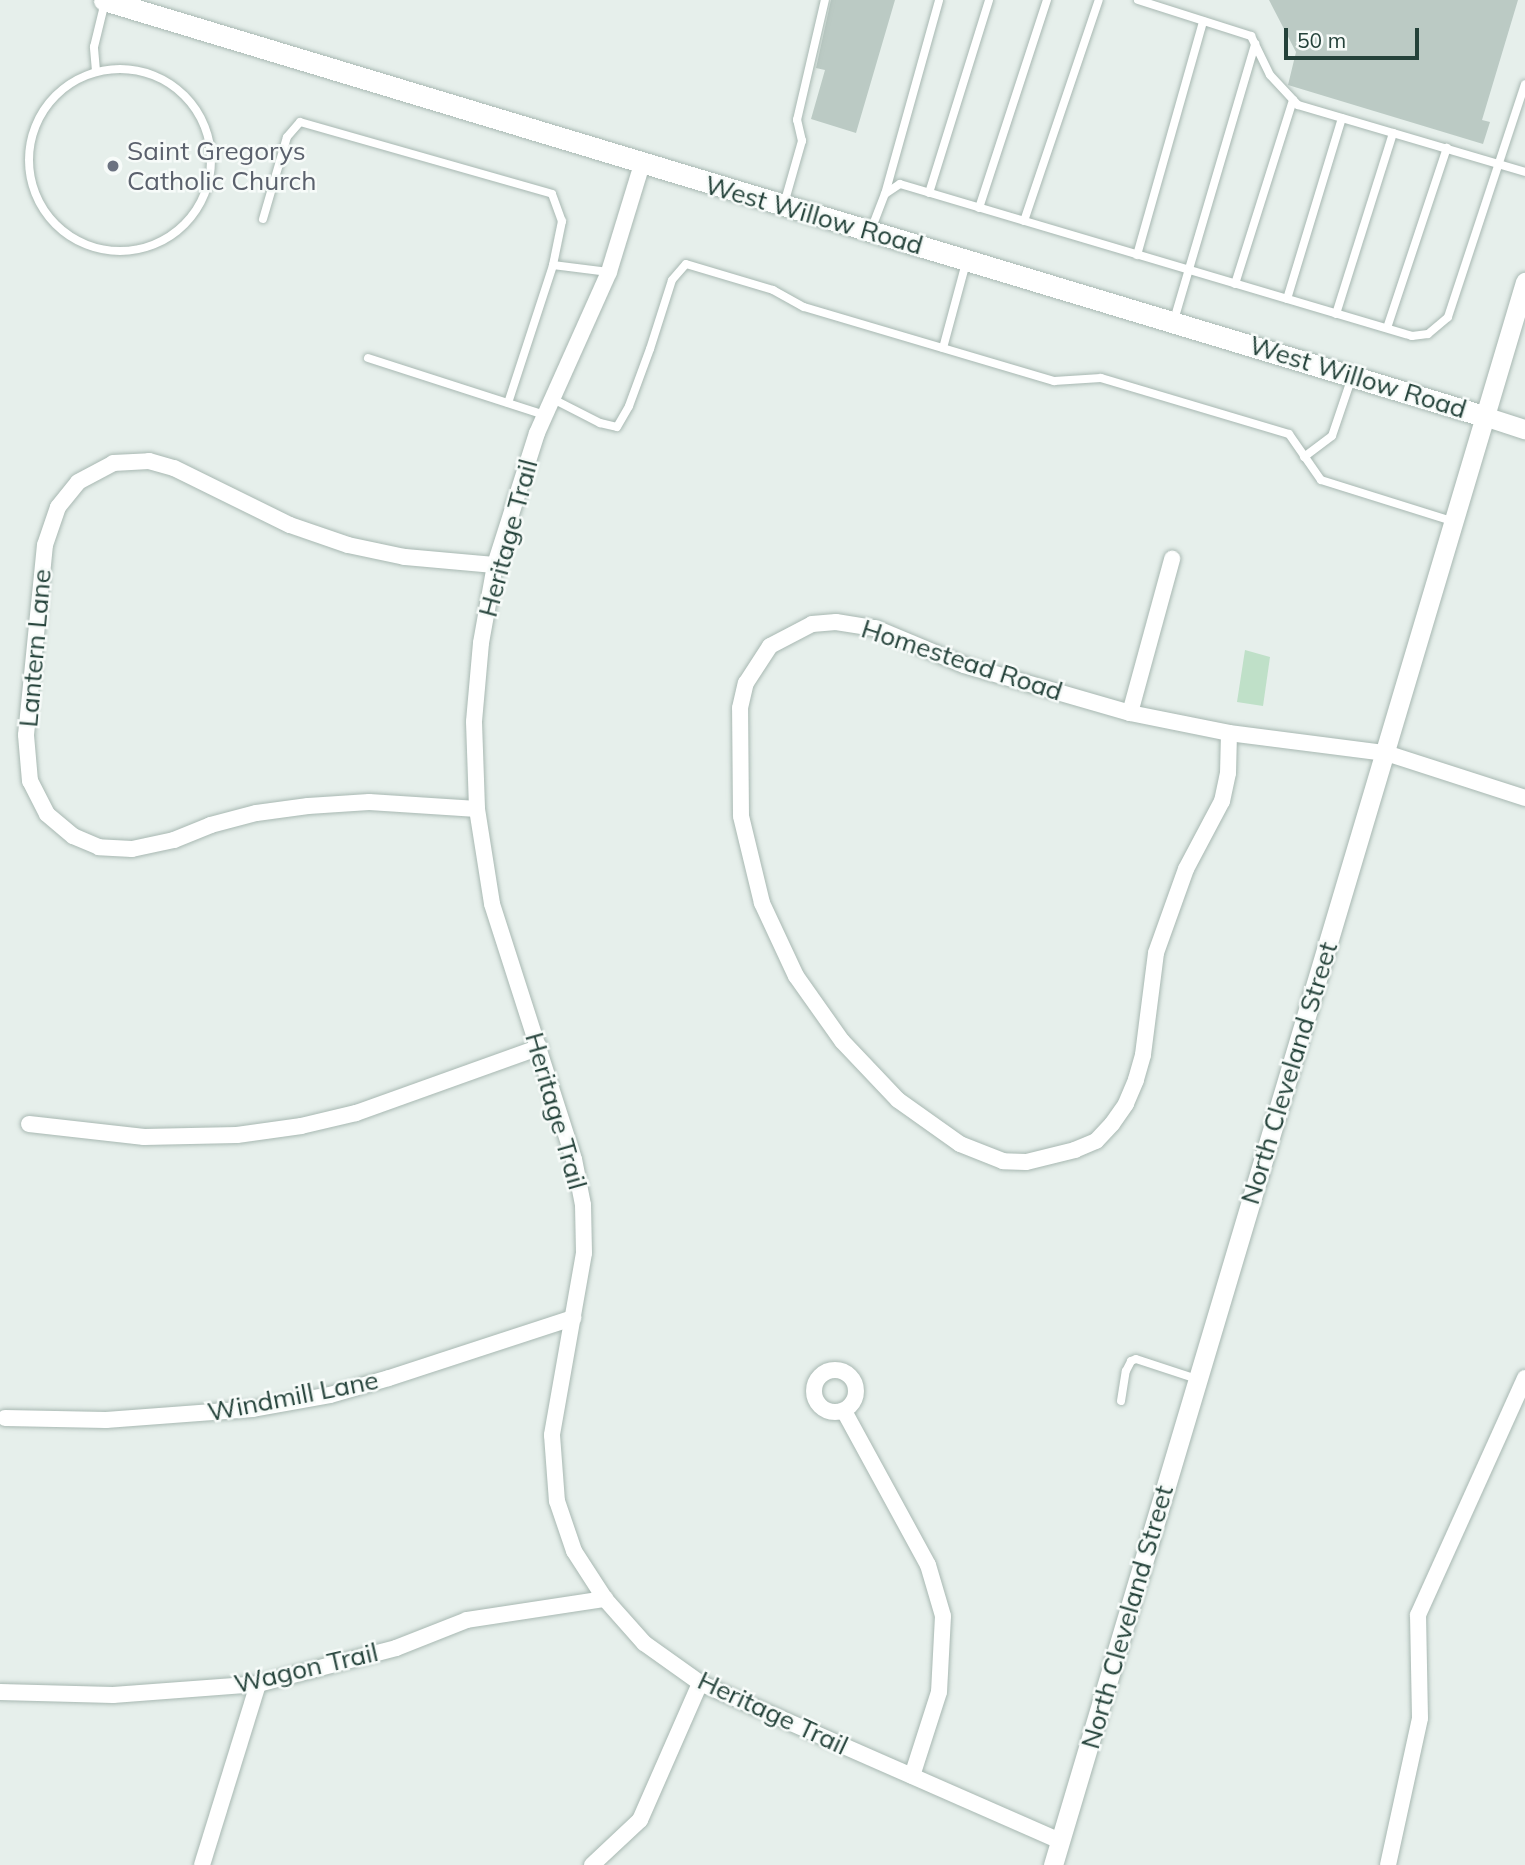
<!DOCTYPE html>
<html>
<head>
<meta charset="utf-8">
<style>
  body { margin:0 }
  #map { position:relative; width:1525px; height:1865px; overflow:hidden; background:#e6efeb; font-family:Mulish,sans-serif }
  div>[style] { position:absolute }
  .green>* { inset:0; background:#bfe0c8 }
  .building>* { inset:0; background:#bbcac4 }
  .roads { filter:drop-shadow(0 0 2px #a8b8b2) drop-shadow(0 0 2px #a8b8b2) }
  .service>* { height:8px; margin:-4px; padding:0 4px; transform-origin:4px; border-radius:4px; background:#fff }
  .service>.ring { margin:-4px; padding:0; box-sizing:content-box; background:none; border:8px solid #fff; border-radius:50% }
  .minor>* { height:16px; margin:-8px; padding:0 8px; transform-origin:8px; border-radius:8px; background:#fff }
  .minor>.ring { margin:-8px; padding:0; box-sizing:content-box; background:none; border:16px solid #fff; border-radius:50% }
  .tertiary>* { height:19px; margin:-9.5px; padding:0 9.5px; transform-origin:9.5px; border-radius:9.5px; background:#fff }
  .secondary>* { height:21px; margin:-10.5px; padding:0 10.5px; transform-origin:10.5px; border-radius:10.5px; background:#fff }
  .dots>* { width:19px; height:19px; translate:-50% -50%; box-sizing:border-box; border:4px solid #f7fbf9; border-radius:50% }
  span { translate:-50% -50%; white-space:nowrap; text-align:center; line-height:1.15; -webkit-text-stroke:5px #f7fbf9; paint-order:stroke }
  .worship-label { font-size:26px; color:#5b616d }
  .left { translate:0 -50%; text-align:left }
  .street-label { font-size:26px; color:#24423a }
  .scale { position:absolute; left:1284px; top:28px; width:135px; height:32px; box-sizing:border-box; border:4px solid #24423a; border-top:0; padding-left:9px; font-size:21px; line-height:24px; white-space:nowrap; color:#24423a; -webkit-text-stroke:5px #f7fbf9; paint-order:stroke }
</style>
</head>
<body>
<div id="map">
  <div class="green">
    <i style="clip-path:polygon(1245px 650px,1270px 657px,1263px 706px,1237px 702px)"></i>
  </div>
  <div class="building">
    <i style="clip-path:polygon(831px 0,895px 0,856px 133px,811px 119px,825px 70px,816px 68px)"></i>
    <i style="clip-path:polygon(1269px 0,1518px 0,1482px 120px,1490px 122px,1483px 144px,1288px 85px,1296px 52px)"></i>
  </div>
  <div class="roads">
    <div class="service">
      <i style="left:1138px;top:0;width:119px;rotate:17.7deg"></i>
      <i style="left:1251px;top:36px;width:43px;rotate:64deg"></i>
      <i style="left:1270px;top:75px;width:41px;rotate:47deg"></i>
      <i style="left:1298px;top:105px;width:237px;rotate:16.4deg"></i>
      <i class="ring" style="left:29px;top:69px;width:174px;height:174px"></i>
      <i style="left:96px;top:71px;width:24px;rotate:-95deg"></i>
      <i style="left:94px;top:47px;width:46px;rotate:-76.3deg"></i>
      <i style="left:929px;top:193px;width:202px;rotate:-72.7deg"></i>
      <i style="left:885px;top:194px;width:201px;rotate:-74.4deg"></i>
      <i style="left:784px;top:204px;width:66px;rotate:-74.1deg"></i>
      <i style="left:802px;top:141px;width:22px;rotate:-103deg"></i>
      <i style="left:797px;top:120px;width:123px;rotate:-76.9deg"></i>
      <i style="left:979px;top:208px;width:219px;rotate:-71.9deg"></i>
      <i style="left:263px;top:219px;width:85px;rotate:-73.7deg"></i>
      <i style="left:287px;top:137px;width:20px;rotate:-49deg"></i>
      <i style="left:300px;top:122px;width:262px;rotate:15.9deg"></i>
      <i style="left:552px;top:194px;width:29px;rotate:70deg"></i>
      <i style="left:562px;top:221px;width:45px;rotate:101.6deg"></i>
      <i style="left:1024px;top:221px;width:233px;rotate:-71.3deg"></i>
      <i style="left:871px;top:230px;width:39px;rotate:-69deg"></i>
      <i style="left:885px;top:194px;width:18px;rotate:-34deg"></i>
      <i style="left:900px;top:184px;width:534px;rotate:16.53deg"></i>
      <i style="left:1412px;top:336px;width:16px;rotate:-7deg"></i>
      <i style="left:1428px;top:334px;width:26px;rotate:-40deg"></i>
      <i style="left:1448px;top:317px;width:245px;rotate:-71.7deg"></i>
      <i style="left:1137px;top:255px;width:243px;rotate:-74.2deg"></i>
      <i style="left:1235px;top:284px;width:193px;rotate:-72.5deg"></i>
      <i style="left:1287px;top:299px;width:189px;rotate:-73.1deg"></i>
      <i style="left:1336px;top:314px;width:190px;rotate:-72.5deg"></i>
      <i style="left:1174px;top:320px;width:288px;rotate:-73.6deg"></i>
      <i style="left:1387px;top:328px;width:190px;rotate:-71.6deg"></i>
      <i style="left:943px;top:348px;width:88px;rotate:-74.9deg"></i>
      <i style="left:368px;top:358px;width:186px;rotate:17.9deg"></i>
      <i style="left:553px;top:399px;width:53px;rotate:27.1deg"></i>
      <i style="left:600px;top:423px;width:17px;rotate:13deg"></i>
      <i style="left:617px;top:427px;width:24px;rotate:-60deg"></i>
      <i style="left:629px;top:406px;width:61px;rotate:-69.8deg"></i>
      <i style="left:650px;top:349px;width:72px;rotate:-72.3deg"></i>
      <i style="left:672px;top:280px;width:21px;rotate:-49deg"></i>
      <i style="left:686px;top:264px;width:91px;rotate:16.6deg"></i>
      <i style="left:773px;top:290px;width:35px;rotate:29deg"></i>
      <i style="left:804px;top:307px;width:261px;rotate:16.5deg"></i>
      <i style="left:1054px;top:381px;width:47px;rotate:-3.7deg"></i>
      <i style="left:1101px;top:378px;width:196px;rotate:16.6deg"></i>
      <i style="left:1289px;top:434px;width:56px;rotate:55.2deg"></i>
      <i style="left:1321px;top:480px;width:137px;rotate:17.4deg"></i>
      <i style="left:508px;top:403px;width:145px;rotate:-71.9deg"></i>
      <i style="left:553px;top:265px;width:56px;rotate:7.1deg"></i>
      <i style="left:1304px;top:457px;width:35px;rotate:-37deg"></i>
      <i style="left:1332px;top:436px;width:62px;rotate:-71.3deg"></i>
      <i style="left:1121px;top:1401px;width:30px;rotate:-81deg"></i>
      <i style="left:1126px;top:1371px;width:11px;rotate:-63deg"></i>
      <i style="left:1131px;top:1361px;width:5px;rotate:-22deg"></i>
      <i style="left:1136px;top:1359px;width:64px;rotate:18.2deg"></i>
    </div>
    <div class="minor">
      <i style="left:642px;top:164px;width:113px;rotate:107deg"></i>
      <i style="left:609px;top:272px;width:176px;rotate:114.1deg"></i>
      <i style="left:537px;top:433px;width:139px;rotate:107.7deg"></i>
      <i style="left:495px;top:565px;width:79px;rotate:100.2deg"></i>
      <i style="left:481px;top:643px;width:79px;rotate:95.1deg"></i>
      <i style="left:474px;top:722px;width:87px;rotate:88deg"></i>
      <i style="left:477px;top:809px;width:96px;rotate:81deg"></i>
      <i style="left:492px;top:904px;width:268px;rotate:72.2deg"></i>
      <i style="left:574px;top:1159px;width:47px;rotate:78.9deg"></i>
      <i style="left:583px;top:1205px;width:48px;rotate:88.8deg"></i>
      <i style="left:584px;top:1253px;width:185px;rotate:100deg"></i>
      <i style="left:552px;top:1435px;width:66px;rotate:85.7deg"></i>
      <i style="left:557px;top:1501px;width:53px;rotate:71.2deg"></i>
      <i style="left:574px;top:1551px;width:57px;rotate:57.1deg"></i>
      <i style="left:605px;top:1599px;width:59px;rotate:48.4deg"></i>
      <i style="left:644px;top:1643px;width:69px;rotate:35.5deg"></i>
      <i style="left:700px;top:1683px;width:393px;rotate:23.7deg"></i>
      <i style="left:1130px;top:713px;width:160px;rotate:-74.7deg"></i>
      <i style="left:1229px;top:733px;width:40px;rotate:91.4deg"></i>
      <i style="left:1228px;top:773px;width:29px;rotate:102deg"></i>
      <i style="left:1222px;top:801px;width:77px;rotate:117.9deg"></i>
      <i style="left:1186px;top:869px;width:89px;rotate:109.7deg"></i>
      <i style="left:1156px;top:953px;width:103px;rotate:97.3deg"></i>
      <i style="left:1143px;top:1055px;width:26px;rotate:106deg"></i>
      <i style="left:1136px;top:1080px;width:26px;rotate:113deg"></i>
      <i style="left:1126px;top:1104px;width:24px;rotate:125deg"></i>
      <i style="left:1112px;top:1124px;width:23px;rotate:133deg"></i>
      <i style="left:1096px;top:1141px;width:23px;rotate:157deg"></i>
      <i style="left:1075px;top:1150px;width:50px;rotate:166.2deg"></i>
      <i style="left:1026px;top:1162px;width:23px;rotate:-178deg"></i>
      <i style="left:1003px;top:1161px;width:46px;rotate:-158.4deg"></i>
      <i style="left:960px;top:1144px;width:76px;rotate:-144.6deg"></i>
      <i style="left:898px;top:1100px;width:81px;rotate:-133.5deg"></i>
      <i style="left:842px;top:1041px;width:80px;rotate:-125.3deg"></i>
      <i style="left:796px;top:976px;width:81px;rotate:-115deg"></i>
      <i style="left:762px;top:903px;width:89px;rotate:-103.6deg"></i>
      <i style="left:741px;top:816px;width:108px;rotate:-90.5deg"></i>
      <i style="left:740px;top:708px;width:26px;rotate:-77deg"></i>
      <i style="left:746px;top:683px;width:44px;rotate:-57deg"></i>
      <i style="left:770px;top:646px;width:47px;rotate:-27.6deg"></i>
      <i style="left:812px;top:624px;width:24px;rotate:-5deg"></i>
      <i style="left:836px;top:622px;width:39px;rotate:9deg"></i>
      <i style="left:875px;top:628px;width:96px;rotate:22.6deg"></i>
      <i style="left:964px;top:665px;width:173px;rotate:16.1deg"></i>
      <i style="left:1130px;top:713px;width:101px;rotate:11.4deg"></i>
      <i style="left:1229px;top:733px;width:158px;rotate:7.3deg"></i>
      <i style="left:1386px;top:753px;width:146px;rotate:17.9deg"></i>
      <i style="left:477px;top:809px;width:108px;rotate:-176.3deg"></i>
      <i style="left:369px;top:802px;width:61px;rotate:176.2deg"></i>
      <i style="left:308px;top:806px;width:52px;rotate:172.3deg"></i>
      <i style="left:256px;top:813px;width:47px;rotate:165.1deg"></i>
      <i style="left:211px;top:825px;width:40px;rotate:158deg"></i>
      <i style="left:174px;top:840px;width:43px;rotate:167.9deg"></i>
      <i style="left:132px;top:849px;width:33px;rotate:-177deg"></i>
      <i style="left:99px;top:847px;width:28px;rotate:-157deg"></i>
      <i style="left:73px;top:836px;width:34px;rotate:-140deg"></i>
      <i style="left:47px;top:814px;width:37px;rotate:-117deg"></i>
      <i style="left:30px;top:781px;width:46px;rotate:-95deg"></i>
      <i style="left:26px;top:735px;width:191px;rotate:-84.3deg"></i>
      <i style="left:45px;top:545px;width:40px;rotate:-71.1deg"></i>
      <i style="left:58px;top:507px;width:32px;rotate:-51deg"></i>
      <i style="left:78px;top:482px;width:40px;rotate:-28deg"></i>
      <i style="left:113px;top:463px;width:36px;rotate:-3deg"></i>
      <i style="left:149px;top:461px;width:26px;rotate:16deg"></i>
      <i style="left:174px;top:468px;width:129px;rotate:26.2deg"></i>
      <i style="left:290px;top:525px;width:61px;rotate:19deg"></i>
      <i style="left:348px;top:545px;width:58px;rotate:11.9deg"></i>
      <i style="left:405px;top:557px;width:90px;rotate:5.1deg"></i>
      <i style="left:29px;top:1124px;width:116px;rotate:6.4deg"></i>
      <i style="left:144px;top:1137px;width:93px;rotate:-1.2deg"></i>
      <i style="left:237px;top:1135px;width:65px;rotate:-8deg"></i>
      <i style="left:301px;top:1126px;width:57px;rotate:-13.3deg"></i>
      <i style="left:356px;top:1113px;width:195px;rotate:-19.7deg"></i>
      <i class="ring" style="left:814px;top:1370px;width:26px;height:26px"></i>
      <i style="left:844px;top:1411px;width:175px;rotate:61.4deg"></i>
      <i style="left:928px;top:1565px;width:53px;rotate:73.6deg"></i>
      <i style="left:943px;top:1616px;width:76px;rotate:93deg"></i>
      <i style="left:939px;top:1692px;width:88px;rotate:107.8deg"></i>
      <i style="left:5px;top:1418px;width:101px;rotate:1.1deg"></i>
      <i style="left:106px;top:1420px;width:147px;rotate:-4.3deg"></i>
      <i style="left:253px;top:1409px;width:78px;rotate:-10.3deg"></i>
      <i style="left:330px;top:1395px;width:61px;rotate:-16.1deg"></i>
      <i style="left:389px;top:1378px;width:194px;rotate:-18.1deg"></i>
      <i style="left:0;top:1692px;width:113px;rotate:1.5deg"></i>
      <i style="left:113px;top:1695px;width:145px;rotate:-4.3deg"></i>
      <i style="left:258px;top:1684px;width:143px;rotate:-14.6deg"></i>
      <i style="left:396px;top:1648px;width:76px;rotate:-21.5deg"></i>
      <i style="left:467px;top:1620px;width:140px;rotate:-8.7deg"></i>
      <i style="left:202px;top:1865px;width:189px;rotate:-72.8deg"></i>
      <i style="left:592px;top:1865px;width:66px;rotate:-43.2deg"></i>
      <i style="left:640px;top:1820px;width:150px;rotate:-66.3deg"></i>
      <i style="left:1388px;top:1865px;width:150px;rotate:-77.7deg"></i>
      <i style="left:1420px;top:1718px;width:103px;rotate:-91.1deg"></i>
      <i style="left:1418px;top:1615px;width:260px;rotate:-65.7deg"></i>
    </div>
    <div class="tertiary">
      <i style="left:1487px;top:417px;width:40px;rotate:18deg"></i>
      <i style="left:1053px;top:1865px;width:1652px;rotate:-73.4deg"></i>
    </div>
    <div class="secondary">
      <i style="left:104px;top:0;width:1444px;rotate:16.78deg"></i>
    </div>
  </div>
  <div class="dots">
    <i style="left:113px;top:166px;background:#6b7280"></i>
  </div>
  <div class="worship-label">
    <span class="left" style="left:127px;top:166px">Saint Gregorys<br>Catholic Church</span>
  </div>
  <div class="street-label">
    <span style="left:814px;top:215px;rotate:16deg">West Willow Road</span>
    <span style="left:1358px;top:377px;rotate:17deg">West Willow Road</span>
    <span style="left:508px;top:538px;rotate:-75deg">Heritage Trail</span>
    <span style="left:35px;top:648px;rotate:-85deg">Lantern Lane</span>
    <span style="left:962px;top:660px;rotate:18deg">Homestead Road</span>
    <span style="left:1289px;top:1073px;rotate:-73deg">North Cleveland Street</span>
    <span style="left:556px;top:1111px;rotate:74deg">Heritage Trail</span>
    <span style="left:293px;top:1396px;rotate:-11deg">Windmill Lane</span>
    <span style="left:1127px;top:1617px;rotate:-74deg">North Cleveland Street</span>
    <span style="left:306px;top:1668px;rotate:-13deg">Wagon Trail</span>
    <span style="left:773px;top:1713px;rotate:25deg">Heritage Trail</span>
  </div>
  <div class="scale">50 m</div>
</div>
</body>
</html>
